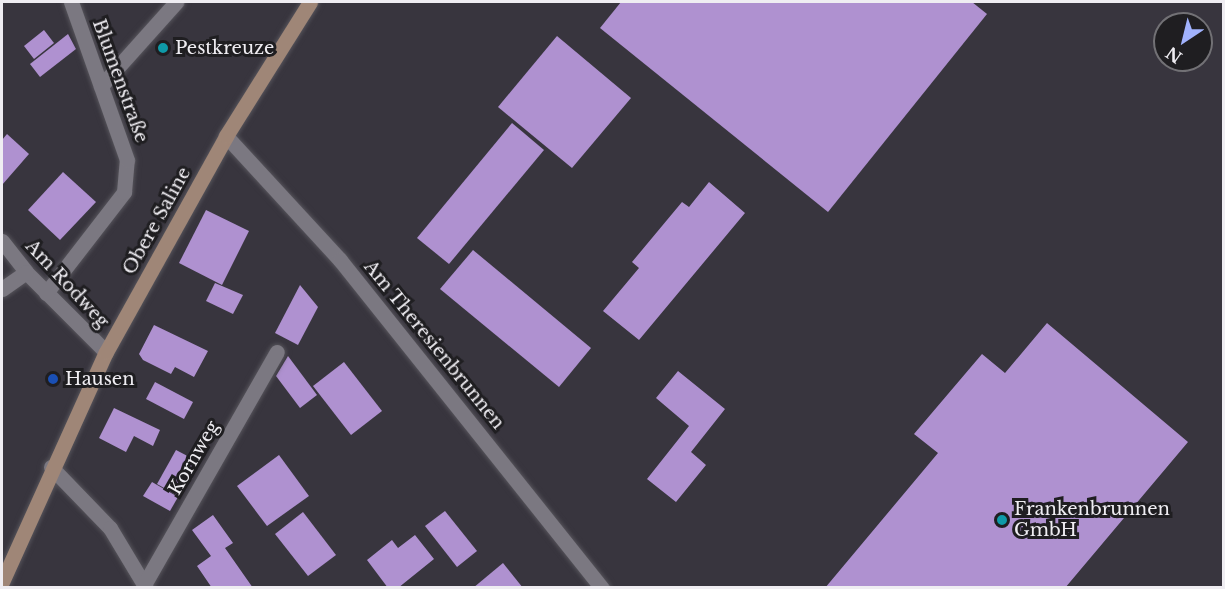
<!DOCTYPE html>
<html>
<head>
<meta charset="utf-8">
<style>
  body { margin:0 }
  #map { position:relative; width:1225px; height:589px; overflow:hidden; background:#38353e; font-family:"Libre Baskerville",serif }
  div>[style] { position:absolute }
  .building>* { inset:0; background:#af91d0 }
  .roads { filter:drop-shadow(0 0 2px #55535a) drop-shadow(0 0 2px #55535a) }
  .street>* { height:15px; margin:-7.5px; padding:0 7.5px; transform-origin:7.5px; border-radius:7.5px; background:#7b7881 }
  .secondary>* { height:15px; margin:-7.5px; padding:0 7.5px; transform-origin:7.5px; border-radius:7.5px; background:#9f8677 }
  .dots>* { width:16px; height:16px; translate:-50% -50%; box-sizing:border-box; border:3px solid #1f1e21; border-radius:50% }
  span { translate:-50% -50%; white-space:nowrap; text-align:center; line-height:1.15; -webkit-text-stroke:6px #1f1e21; paint-order:stroke }
  .poi-label { font-size:18px; color:#efedf2 }
  .left { translate:0 -50%; text-align:left }
  .street-label { font-size:18px; color:#efedf2 }
  .frame { position:absolute; inset:0; border:3px solid #efedf2; pointer-events:none }
  .north { position:absolute; left:1153px; top:12px; width:60px; height:60px; box-sizing:border-box; background:#1f1e21; border:2px solid #727175; border-radius:50%; rotate:215deg; font-size:16px; font-weight:700; line-height:24px; text-align:center; color:#efedf2 }
  .north::after { content:''; display:block; margin:auto; width:21px; height:27px; background:#a1b2fd; clip-path:polygon(50% 0,100% 100%,50% 72%,0 100%) }
</style>
</head>
<body>
<div id="map">
  <div class="building">
    <i style="clip-path:polygon(621px 2px,972px 2px,987px 14px,828px 212px,600px 28px)"></i>
    <i style="clip-path:polygon(44px 30px,54px 43px,34px 59px,24px 46px)"></i>
    <i style="clip-path:polygon(68px 34px,76px 49px,40px 77px,30px 64px)"></i>
    <i style="clip-path:polygon(557px 36px,631px 98px,572px 168px,498px 107px)"></i>
    <i style="clip-path:polygon(512px 123px,544px 150px,449px 264px,417px 238px)"></i>
    <i style="clip-path:polygon(7px 134px,29px 154px,2px 185px,2px 140px)"></i>
    <i style="clip-path:polygon(63px 172px,96px 202px,60px 240px,28px 210px)"></i>
    <i style="clip-path:polygon(709px 182px,745px 213px,639px 340px,603px 311px,639px 268px,632px 262px,682px 202px,689px 207px)"></i>
    <i style="clip-path:polygon(206px 210px,249px 231px,222px 285px,179px 263px)"></i>
    <i style="clip-path:polygon(473px 250px,591px 348px,559px 387px,440px 289px)"></i>
    <i style="clip-path:polygon(215px 283px,243px 295px,233px 314px,206px 301px)"></i>
    <i style="clip-path:polygon(300px 285px,318px 307px,298px 345px,275px 333px)"></i>
    <i style="clip-path:polygon(1047px 323px,1188px 442px,1065px 588px,825px 588px,938px 453px,914px 434px,982px 354px,1005px 373px)"></i>
    <i style="clip-path:polygon(154px 325px,208px 351px,194px 377px,175px 367px,171px 374px,143px 360px,139px 354px)"></i>
    <i style="clip-path:polygon(288px 356px,317px 395px,300px 408px,276px 376px)"></i>
    <i style="clip-path:polygon(344px 362px,382px 411px,351px 435px,313px 386px)"></i>
    <i style="clip-path:polygon(678px 371px,725px 409px,691px 452px,706px 465px,676px 502px,647px 479px,689px 426px,656px 398px)"></i>
    <i style="clip-path:polygon(155px 382px,193px 402px,184px 419px,146px 399px)"></i>
    <i style="clip-path:polygon(114px 408px,160px 430px,153px 446px,134px 436px,126px 452px,99px 438px)"></i>
    <i style="clip-path:polygon(176px 450px,199px 462px,180px 497px,157px 484px)"></i>
    <i style="clip-path:polygon(279px 455px,309px 496px,267px 526px,237px 486px)"></i>
    <i style="clip-path:polygon(152px 482px,178px 497px,170px 511px,143px 496px)"></i>
    <i style="clip-path:polygon(445px 511px,477px 551px,457px 567px,425px 526px)"></i>
    <i style="clip-path:polygon(303px 512px,336px 555px,308px 576px,275px 534px)"></i>
    <i style="clip-path:polygon(213px 515px,233px 543px,225px 548px,253px 588px,212px 588px,197px 566px,211px 556px,192px 530px)"></i>
    <i style="clip-path:polygon(415px 535px,434px 559px,398px 588px,388px 588px,367px 560px,392px 540px,398px 548px)"></i>
    <i style="clip-path:polygon(503px 563px,523px 588px,473px 588px)"></i>
  </div>
  <div class="roads">
    <div class="street">
      <i style="left:101px;top:86px;width:113px;rotate:-48.2deg"></i>
      <i style="left:226px;top:136px;width:168px;rotate:47.4deg"></i>
      <i style="left:340px;top:260px;width:420px;rotate:51.4deg"></i>
      <i style="left:2px;top:241px;width:39px;rotate:52deg"></i>
      <i style="left:26px;top:272px;width:113px;rotate:45deg"></i>
      <i style="left:2px;top:289px;width:29px;rotate:-35deg"></i>
      <i style="left:46px;top:293px;width:128px;rotate:-52.3deg"></i>
      <i style="left:124px;top:192px;width:32px;rotate:-85deg"></i>
      <i style="left:127px;top:160px;width:168px;rotate:-109.5deg"></i>
      <i style="left:51px;top:467px;width:85px;rotate:46deg"></i>
      <i style="left:110px;top:528px;width:70px;rotate:59deg"></i>
      <i style="left:145px;top:583px;width:266px;rotate:-60.3deg"></i>
    </div>
    <div class="secondary">
      <i style="left:2px;top:582px;width:252px;rotate:-65.7deg"></i>
      <i style="left:106px;top:352px;width:247px;rotate:-60.9deg"></i>
      <i style="left:226px;top:136px;width:158px;rotate:-57.9deg"></i>
    </div>
  </div>
  <div class="dots">
    <i style="left:163px;top:48px;background:#0f9aa8"></i>
    <i style="left:53px;top:379px;background:#1a4fb4"></i>
    <i style="left:1002px;top:520px;background:#0f9aa8"></i>
  </div>
  <div class="poi-label">
    <span class="left" style="left:175px;top:48px">Pestkreuze</span>
    <span class="left" style="left:65px;top:379px">Hausen</span>
    <span class="left" style="left:1014px;top:520px">Frankenbrunnen<br>GmbH</span>
  </div>
  <div class="street-label">
    <span style="left:120px;top:81px;rotate:70deg">Blumenstraße</span>
    <span style="left:157px;top:221px;rotate:-61deg">Obere Saline</span>
    <span style="left:67px;top:284px;rotate:47deg">Am Rodweg</span>
    <span style="left:434px;top:345px;rotate:51deg">Am Theresienbrunnen</span>
    <span style="left:194px;top:458px;rotate:-60deg">Kornweg</span>
  </div>
  <div class="frame"></div>
  <div class="north">N</div>
</div>
</body>
</html>
